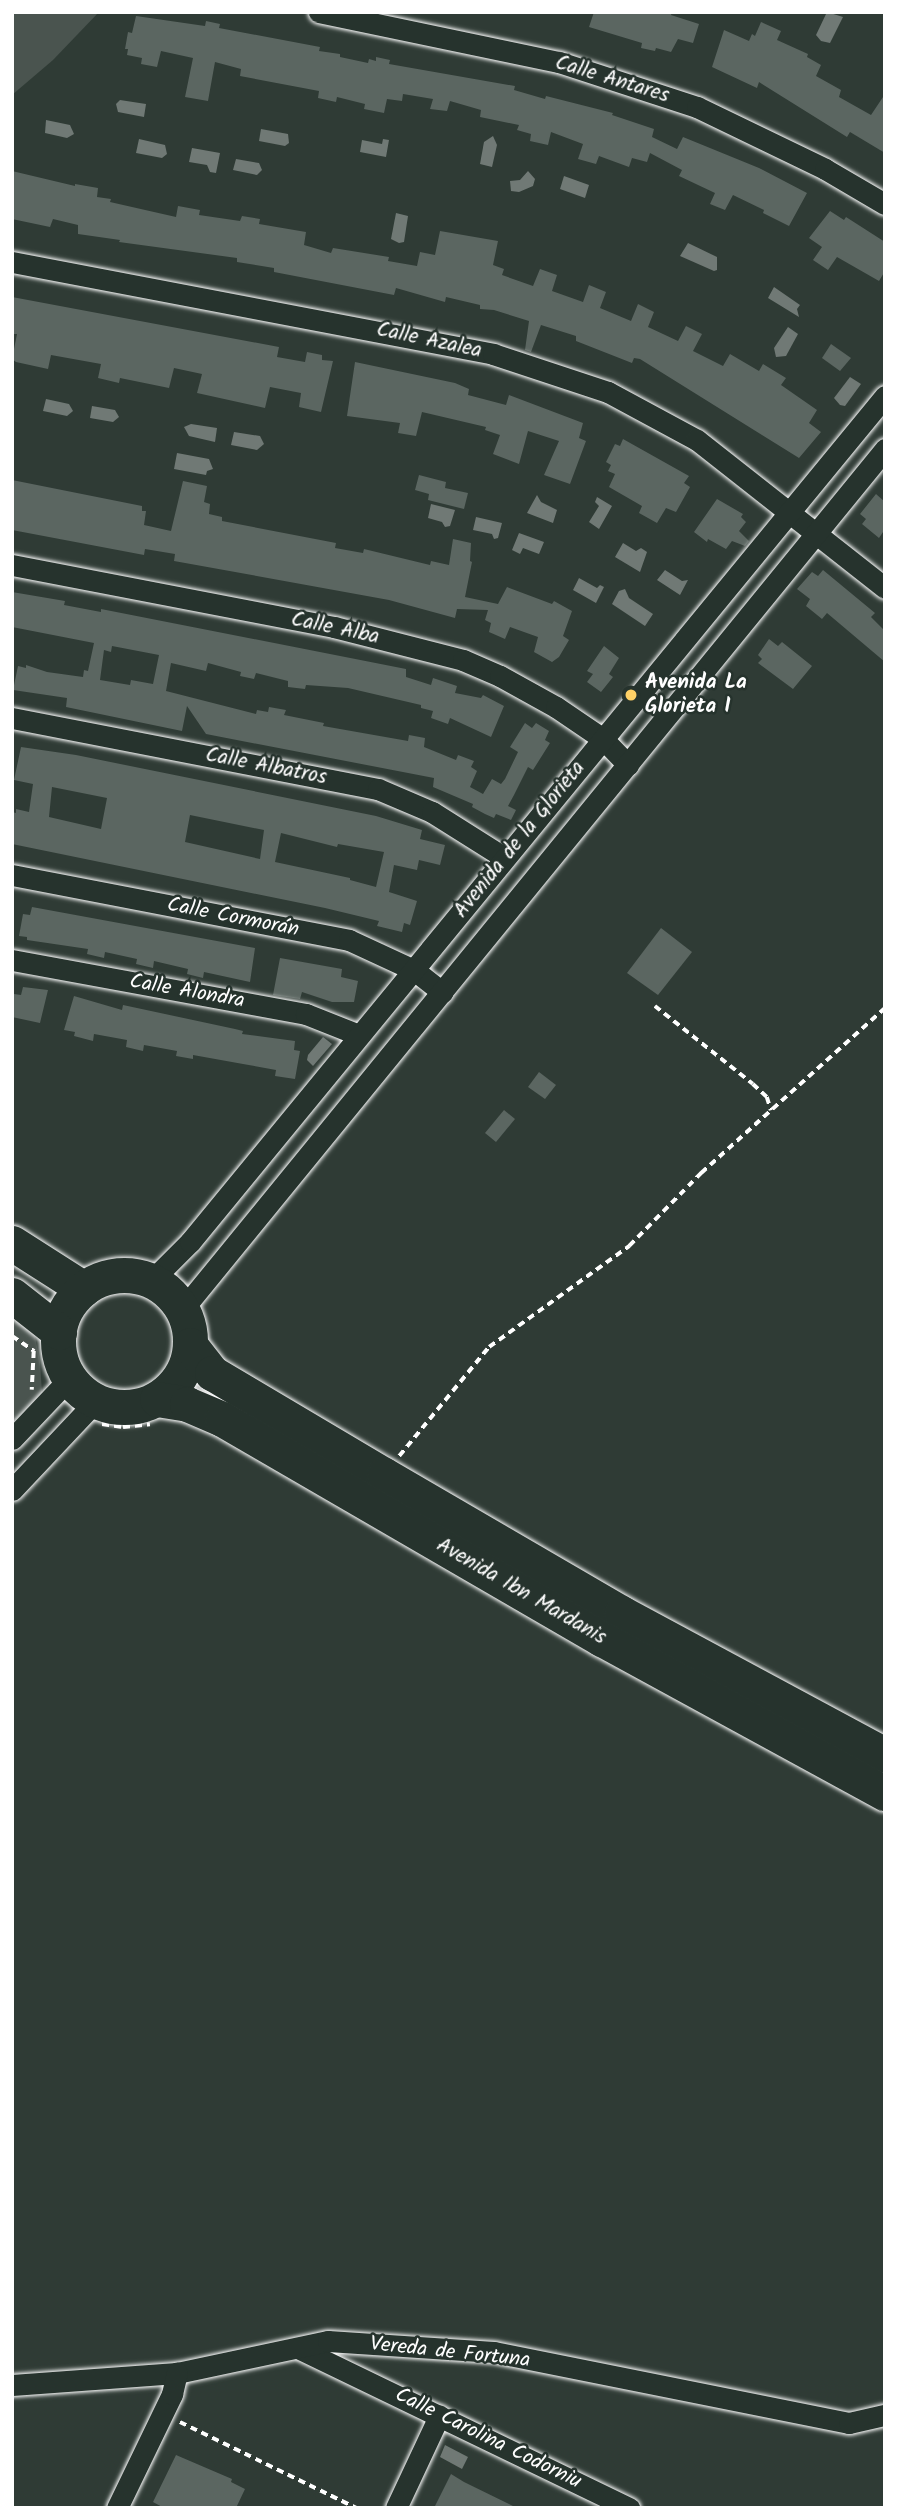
<!DOCTYPE html>
<html>
<head>
<meta charset="utf-8">
<style>
  body { margin:0 }
  #map { position:relative; width:897px; height:2520px; overflow:hidden; background:#2f3b35; font-family:Kalam,sans-serif }
  div>[style] { position:absolute }
  .green>* { inset:0; background:#4a544f }
  .water>* { inset:0; background:#707975 }
  .building>* { inset:0; background:#5b6661 }
  .path>* { height:3.5px; margin-top:-1.75px; transform-origin:0; background:repeating-linear-gradient(90deg,#fff 0 7px,transparent 0 12px) }
  .roads { filter:drop-shadow(0 0 2px #fff) drop-shadow(0 0 2px #fff) }
  .street>* { height:21px; margin:-10.5px; padding:0 10.5px; transform-origin:10.5px; border-radius:10.5px; background:#26332d }
  .primary>* { height:35px; margin:-17.5px; padding:0 17.5px; transform-origin:17.5px; border-radius:17.5px; background:#26332d }
  .primary>.ring { margin:-17.5px; padding:0; box-sizing:content-box; background:none; border:35px solid #26332d; border-radius:50% }
  .dots>* { width:19px; height:19px; translate:-50% -50%; box-sizing:border-box; border:4px solid #26332d; border-radius:50% }
  span { translate:-50% -50%; white-space:nowrap; text-align:center; line-height:1.15; -webkit-text-stroke:5px #26332d; paint-order:stroke }
  .street-label { font-size:21px; color:#fff }
  .poi-label { font-size:21px; color:#fff; font-weight:700 }
  .left { translate:0 -50%; text-align:left }
  .frame { position:absolute; inset:0; border:14px solid #fff; pointer-events:none }
</style>
</head>
<body>
<div id="map">
  <div class="green">
    <i style="clip-path:polygon(12px 12px,99px 12px,53px 60px,12px 95px)"></i>
    <i style="clip-path:polygon(12px 1314px,33px 1327px,40px 1362px,42px 1393px,12px 1423px)"></i>
  </div>
  <div class="water">
    <i style="clip-path:polygon(827px 12px,843px 17px,830px 43px,821px 41px,816px 35px)"></i>
    <i style="clip-path:polygon(120px 100px,146px 104px,144px 117px,118px 112px,116px 104px)"></i>
    <i style="clip-path:polygon(46px 120px,70px 125px,74px 134px,67px 138px,45px 133px)"></i>
    <i style="clip-path:polygon(261px 129px,288px 134px,289px 143px,285px 146px,259px 141px)"></i>
    <i style="clip-path:polygon(493px 136px,497px 145px,492px 167px,480px 164px,484px 142px)"></i>
    <i style="clip-path:polygon(139px 139px,165px 145px,167px 154px,162px 158px,136px 153px)"></i>
    <i style="clip-path:polygon(383px 139px,389px 140px,386px 157px,360px 152px,362px 140px,382px 144px)"></i>
    <i style="clip-path:polygon(192px 148px,220px 153px,216px 173px,210px 172px,207px 165px,189px 162px)"></i>
    <i style="clip-path:polygon(236px 159px,259px 163px,262px 170px,257px 175px,233px 170px)"></i>
    <i style="clip-path:polygon(528px 171px,535px 179px,533px 186px,519px 192px,511px 191px,510px 181px,520px 180px)"></i>
    <i style="clip-path:polygon(564px 176px,589px 185px,585px 198px,560px 189px)"></i>
    <i style="clip-path:polygon(396px 213px,408px 216px,404px 242px,399px 243px,391px 239px)"></i>
    <i style="clip-path:polygon(688px 243px,717px 257px,717px 270px,714px 271px,680px 256px)"></i>
    <i style="clip-path:polygon(774px 287px,800px 305px,797px 309px,799px 317px,768px 298px)"></i>
    <i style="clip-path:polygon(788px 327px,798px 334px,786px 356px,776px 357px,774px 348px)"></i>
    <i style="clip-path:polygon(850px 377px,861px 384px,845px 406px,840px 405px,834px 398px)"></i>
    <i style="clip-path:polygon(46px 399px,69px 404px,73px 411px,67px 416px,43px 411px)"></i>
    <i style="clip-path:polygon(92px 406px,115px 410px,119px 417px,113px 422px,90px 418px)"></i>
    <i style="clip-path:polygon(191px 424px,217px 428px,215px 442px,189px 436px,184px 427px)"></i>
    <i style="clip-path:polygon(234px 432px,260px 436px,264px 444px,257px 450px,231px 445px)"></i>
    <i style="clip-path:polygon(177px 453px,209px 459px,213px 469px,207px 471px,206px 475px,174px 469px)"></i>
    <i style="clip-path:polygon(537px 495px,541px 502px,557px 510px,553px 523px,527px 513px)"></i>
    <i style="clip-path:polygon(597px 497px,612px 506px,599px 529px,589px 522px,599px 506px,595px 502px)"></i>
    <i style="clip-path:polygon(431px 504px,455px 510px,450px 526px,445px 527px,442px 522px,428px 518px)"></i>
    <i style="clip-path:polygon(476px 517px,502px 523px,498px 538px,494px 539px,492px 534px,473px 530px)"></i>
    <i style="clip-path:polygon(519px 533px,544px 542px,539px 554px,523px 548px,520px 554px,512px 550px)"></i>
    <i style="clip-path:polygon(623px 543px,636px 551px,641px 548px,647px 552px,640px 572px,615px 557px)"></i>
    <i style="clip-path:polygon(665px 570px,682px 581px,688px 580px,680px 595px,657px 580px)"></i>
    <i style="clip-path:polygon(579px 578px,597px 588px,600px 585px,604px 587px,596px 603px,573px 590px)"></i>
    <i style="clip-path:polygon(625px 589px,629px 598px,653px 614px,645px 626px,612px 604px,619px 591px)"></i>
    <i style="clip-path:polygon(323px 1037px,332px 1044px,313px 1066px,307px 1060px,308px 1055px)"></i>
    <i style="clip-path:polygon(445px 2445px,468px 2457px,462px 2469px,440px 2457px)"></i>
  </div>
  <div class="building">
    <i style="clip-path:polygon(594px 12px,672px 12px,671px 15px,699px 24px,693px 43px,678px 39px,671px 52px,656px 48px,655px 51px,641px 48px,642px 43px,589px 27px)"></i>
    <i style="clip-path:polygon(136px 16px,205px 26px,206px 21px,220px 24px,219px 28px,320px 47px,319px 51px,340px 54px,340px 57px,368px 63px,369px 59px,376px 61px,376px 57px,390px 60px,389px 64px,515px 86px,514px 90px,545px 99px,546px 96px,613px 113px,612px 115px,654px 129px,652px 137px,677px 149px,683px 137px,759px 168px,807px 193px,789px 226px,763px 213px,764px 210px,733px 195px,725px 210px,710px 204px,715px 193px,679px 176px,682px 170px,650px 153px,647px 162px,632px 158px,629px 167px,599px 156px,596px 164px,578px 159px,583px 144px,551px 132px,548px 145px,530px 141px,531px 134px,517px 130px,519px 125px,480px 117px,481px 110px,450px 101px,447px 111px,430px 109px,433px 99px,403px 94px,402px 101px,387px 99px,384px 113px,364px 109px,365px 104px,337px 97px,336px 102px,318px 98px,319px 91px,240px 76px,241px 69px,215px 62px,208px 101px,185px 97px,193px 58px,161px 51px,157px 67px,141px 64px,142px 58px,127px 55px,128px 49px,125px 49px,128px 32px,132px 33px)"></i>
    <i style="clip-path:polygon(761px 22px,781px 31px,777px 40px,808px 54px,807px 57px,821px 65px,816px 76px,841px 90px,839px 97px,871px 115px,885px 94px,885px 153px,850px 132px,847px 137px,759px 82px,757px 88px,712px 67px,724px 30px,749px 41px,752px 34px,755px 36px)"></i>
    <i style="clip-path:polygon(12px 171px,75px 186px,75px 184px,98px 188px,97px 197px,111px 199px,110px 202px,176px 217px,178px 206px,200px 210px,199px 215px,240px 221px,242px 216px,260px 219px,259px 224px,306px 232px,304px 245px,331px 253px,333px 248px,389px 257px,388px 261px,417px 266px,420px 252px,435px 255px,440px 231px,498px 241px,493px 265px,504px 269px,502px 275px,533px 286px,540px 269px,557px 275px,552px 291px,583px 302px,589px 285px,606px 292px,600px 308px,631px 321px,638px 304px,654px 312px,648px 327px,678px 341px,686px 326px,702px 334px,693px 351px,723px 366px,730px 354px,759px 371px,763px 364px,786px 378px,781px 385px,817px 410px,809px 423px,821px 432px,799px 458px,640px 359px,634px 358px,632px 363px,576px 341px,576px 336px,541px 325px,531px 352px,525px 350px,529px 321px,494px 310px,480px 309px,480px 305px,446px 297px,445px 302px,396px 288px,394px 295px,274px 272px,274px 268px,237px 262px,237px 258px,119px 242px,120px 240px,78px 234px,78px 225px,53px 219px,50px 227px,12px 219px)"></i>
    <i style="clip-path:polygon(830px 211px,844px 220px,846px 217px,885px 242px,885px 271px,879px 281px,837px 257px,828px 270px,813px 260px,822px 247px,809px 238px)"></i>
    <i style="clip-path:polygon(12px 297px,279px 347px,277px 357px,305px 362px,307px 352px,322px 355px,322px 360px,333px 361px,321px 412px,299px 407px,301px 393px,270px 387px,265px 408px,197px 393px,202px 374px,174px 368px,169px 388px,120px 378px,119px 383px,98px 378px,101px 364px,51px 355px,48px 369px,16px 362px,12px 359px,17px 334px,12px 334px)"></i>
    <i style="clip-path:polygon(831px 344px,851px 358px,840px 371px,822px 358px)"></i>
    <i style="clip-path:polygon(355px 362px,455px 383px,469px 389px,468px 395px,506px 405px,509px 395px,583px 423px,579px 438px,586px 441px,570px 484px,544px 475px,559px 441px,528px 431px,519px 464px,493px 454px,500px 435px,485px 430px,486px 427px,422px 412px,416px 436px,398px 433px,400px 423px,347px 416px)"></i>
    <i style="clip-path:polygon(623px 439px,689px 476px,684px 483px,690px 487px,676px 512px,666px 508px,657px 523px,639px 513px,642px 506px,609px 487px,615px 474px,608px 471px,611px 465px,606px 462px,615px 444px,620px 446px)"></i>
    <i style="clip-path:polygon(419px 475px,446px 482px,445px 488px,468px 493px,464px 509px,428px 500px,429px 494px,415px 490px)"></i>
    <i style="clip-path:polygon(12px 480px,142px 506px,142px 511px,146px 511px,144px 525px,171px 531px,183px 481px,207px 486px,204px 502px,210px 504px,209px 514px,222px 517px,222px 521px,336px 543px,335px 548px,363px 553px,364px 549px,430px 565px,431px 561px,449px 565px,453px 539px,471px 543px,470px 561px,472px 562px,465px 597px,498px 604px,507px 587px,552px 604px,554px 601px,572px 611px,563px 636px,569px 640px,559px 657px,552px 662px,534px 652px,538px 637px,510px 627px,505px 639px,489px 632px,491px 623px,485px 620px,488px 610px,457px 609px,455px 618px,389px 600px,174px 561px,175px 554px,145px 549px,144px 555px,12px 530px)"></i>
    <i style="clip-path:polygon(876px 494px,885px 502px,885px 529px,879px 538px,862px 524px,866px 519px,860px 514px)"></i>
    <i style="clip-path:polygon(717px 499px,743px 514px,741px 517px,746px 522px,739px 531px,749px 541px,745px 546px,732px 541px,726px 549px,708px 539px,707px 542px,694px 532px)"></i>
    <i style="clip-path:polygon(823px 570px,875px 613px,871px 617px,885px 631px,885px 662px,827px 613px,822px 619px,806px 606px,810px 599px,797px 589px,812px 572px,818px 576px)"></i>
    <i style="clip-path:polygon(evenodd,12px 592px,65px 601px,64px 605px,101px 612px,101px 609px,406px 669px,406px 677px,431px 685px,433px 678px,457px 686px,455px 693px,481px 698px,483px 695px,504px 706px,491px 737px,450px 718px,448px 724px,431px 718px,433px 711px,421px 708px,421px 705px,348px 688px,306px 685px,305px 689px,288px 687px,288px 681px,256px 673px,254px 679px,240px 676px,241px 672px,208px 663px,206px 671px,171px 663px,166px 691px,256px 714px,257px 710px,268px 712px,269px 707px,286px 710px,284px 715px,324px 723px,323px 726px,408px 741px,409px 735px,425px 738px,424px 747px,456px 760px,458px 755px,474px 761px,471px 767px,477px 771px,470px 787px,483px 794px,492px 779px,501px 784px,505px 779px,518px 752px,510px 747px,525px 723px,532px 728px,536px 723px,549px 731px,545px 740px,550px 743px,533px 770px,528px 767px,514px 795px,508px 806px,516px 810px,511px 820px,496px 814px,494px 818px,485px 814px,472px 807px,473px 804px,433px 787px,434px 778px,206px 734px,187px 706px,182px 731px,66px 707px,67px 698px,13px 690px,18px 666px,26px 668px,26px 665px,47px 672px,83px 677px,84px 670px,88px 671px,94px 643px,12px 627px,12px 592px,112px 646px,159px 655px,153px 684px,131px 680px,130px 685px,100px 680px,104px 650px,111px 652px,112px 646px)"></i>
    <i style="clip-path:polygon(769px 639px,778px 646px,782px 642px,812px 666px,793px 689px,758px 663px,762px 659px,758px 655px)"></i>
    <i style="clip-path:polygon(604px 646px,619px 658px,609px 674px,613px 677px,601px 692px,587px 682px,593px 674px,587px 671px)"></i>
    <i style="clip-path:polygon(evenodd,21px 747px,76px 755px,376px 816px,422px 830px,420px 839px,445px 845px,440px 865px,419px 860px,417px 870px,394px 865px,389px 892px,417px 901px,410px 925px,404px 923px,402px 932px,377px 926px,379px 921px,325px 908px,12px 844px,12px 812px,16px 813px,16px 809px,29px 812px,33px 784px,14px 780px,21px 747px,52px 787px,107px 798px,101px 829px,49px 817px,52px 787px,21px 747px,190px 815px,264px 830px,260px 859px,185px 842px,190px 815px,21px 747px,281px 833px,337px 847px,338px 844px,384px 852px,376px 887px,350px 880px,350px 878px,275px 862px,281px 833px)"></i>
    <i style="clip-path:polygon(32px 907px,255px 948px,250px 982px,204px 972px,203px 978px,187px 974px,188px 969px,154px 961px,153px 968px,136px 964px,137px 959px,105px 952px,104px 958px,87px 954px,88px 949px,27px 940px,27px 937px,19px 936px,23px 914px,30px 915px)"></i>
    <i style="clip-path:polygon(661px 928px,692px 952px,658px 995px,627px 973px)"></i>
    <i style="clip-path:polygon(280px 958px,342px 969px,341px 977px,358px 981px,354px 1002px,332px 1002px,302px 992px,300px 999px,273px 995px)"></i>
    <i style="clip-path:polygon(23px 987px,48px 990px,40px 1023px,12px 1017px,14px 994px,21px 995px)"></i>
    <i style="clip-path:polygon(74px 996px,122px 1010px,123px 1005px,235px 1029px,243px 1031px,242px 1034px,295px 1041px,294px 1050px,300px 1051px,295px 1079px,275px 1076px,276px 1070px,243px 1064px,193px 1055px,193px 1059px,176px 1056px,177px 1051px,144px 1045px,143px 1051px,126px 1047px,127px 1040px,94px 1034px,93px 1041px,74px 1036px,75px 1032px,64px 1030px)"></i>
    <i style="clip-path:polygon(539px 1072px,556px 1085px,545px 1099px,528px 1087px)"></i>
    <i style="clip-path:polygon(504px 1110px,515px 1119px,496px 1142px,485px 1133px)"></i>
    <i style="clip-path:polygon(176px 2455px,232px 2479px,231px 2482px,245px 2489px,236px 2508px,164px 2508px,153px 2502px)"></i>
    <i style="clip-path:polygon(451px 2474px,464px 2482px,517px 2508px,434px 2508px)"></i>
  </div>
  <div class="path">
    <i style="left:655px;top:1006px;width:125px;rotate:38.5deg"></i>
    <i style="left:753px;top:1084px;width:19px;rotate:43deg"></i>
    <i style="left:767px;top:1097px;width:14px;rotate:73deg"></i>
    <i style="left:12px;top:1336px;width:27px;rotate:34deg"></i>
    <i style="left:34px;top:1351px;width:39px;rotate:93deg"></i>
    <i style="left:102px;top:1424px;width:21px;rotate:8deg"></i>
    <i style="left:123px;top:1427px;width:27px;rotate:-6deg"></i>
    <i style="left:399px;top:1456px;width:141px;rotate:-50.5deg"></i>
    <i style="left:489px;top:1347px;width:173px;rotate:-35.8deg"></i>
    <i style="left:629px;top:1246px;width:103px;rotate:-45.4deg"></i>
    <i style="left:701px;top:1173px;width:247px;rotate:-41.9deg"></i>
    <i style="left:180px;top:2422px;width:196px;rotate:26deg"></i>
  </div>
  <div class="roads">
    <div class="street">
      <i style="left:319px;top:12px;width:245px;rotate:11.8deg"></i>
      <i style="left:559px;top:62px;width:145px;rotate:18.1deg"></i>
      <i style="left:697px;top:107px;width:142px;rotate:25.8deg"></i>
      <i style="left:825px;top:169px;width:69px;rotate:30.3deg"></i>
      <i style="left:12px;top:262px;width:490px;rotate:10.8deg"></i>
      <i style="left:493px;top:354px;width:121px;rotate:18.3deg"></i>
      <i style="left:608px;top:392px;width:101px;rotate:28.3deg"></i>
      <i style="left:697px;top:440px;width:239px;rotate:38.2deg"></i>
      <i style="left:12px;top:565px;width:328px;rotate:10.9deg"></i>
      <i style="left:334px;top:627px;width:133px;rotate:14.3deg"></i>
      <i style="left:463px;top:660px;width:40px;rotate:23.4deg"></i>
      <i style="left:500px;top:676px;width:64px;rotate:29deg"></i>
      <i style="left:556px;top:707px;width:57px;rotate:34.2deg"></i>
      <i style="left:603px;top:739px;width:36px;rotate:46deg"></i>
      <i style="left:12px;top:718px;width:373px;rotate:11deg"></i>
      <i style="left:378px;top:789px;width:59px;rotate:23.1deg"></i>
      <i style="left:432px;top:812px;width:86px;rotate:32.2deg"></i>
      <i style="left:12px;top:875px;width:343px;rotate:10.9deg"></i>
      <i style="left:349px;top:940px;width:72px;rotate:24.8deg"></i>
      <i style="left:414px;top:970px;width:36px;rotate:38deg"></i>
      <i style="left:12px;top:960px;width:299px;rotate:10.4deg"></i>
      <i style="left:306px;top:1014px;width:57px;rotate:21.6deg"></i>
      <i style="left:151px;top:1281px;width:55px;rotate:-45deg"></i>
      <i style="left:190px;top:1242px;width:1095px;rotate:-50.6deg"></i>
      <i style="left:182px;top:1310px;width:1112px;rotate:-50.77deg"></i>
      <i style="left:12px;top:1439px;width:83px;rotate:-46.5deg"></i>
      <i style="left:12px;top:1490px;width:122px;rotate:-46.7deg"></i>
      <i style="left:298px;top:2348px;width:368px;rotate:25.8deg"></i>
      <i style="left:12px;top:2385px;width:165px;rotate:-4.2deg"></i>
      <i style="left:177px;top:2373px;width:154px;rotate:-12deg"></i>
      <i style="left:328px;top:2341px;width:166px;rotate:3.8deg"></i>
      <i style="left:494px;top:2352px;width:362px;rotate:11.3deg"></i>
      <i style="left:849px;top:2423px;width:37px;rotate:-13deg"></i>
      <i style="left:117px;top:2508px;width:127px;rotate:-64.2deg"></i>
      <i style="left:172px;top:2394px;width:22px;rotate:-77deg"></i>
      <i style="left:396px;top:2508px;width:102px;rotate:-64.9deg"></i>
    </div>
    <div class="primary">
      <i style="left:12px;top:1243px;width:85px;rotate:32.6deg"></i>
      <i class="ring" style="left:58px;top:1275px;width:97px;height:97px"></i>
      <i style="left:12px;top:1295px;width:60px;rotate:38.2deg"></i>
      <i style="left:190px;top:1345px;width:36px;rotate:52deg"></i>
      <i style="left:212px;top:1373px;width:200px;rotate:30.7deg"></i>
      <i style="left:384px;top:1475px;width:274px;rotate:30.2deg"></i>
      <i style="left:621px;top:1613px;width:300px;rotate:28.3deg"></i>
      <i style="left:157px;top:1399px;width:30px;rotate:9deg"></i>
      <i style="left:187px;top:1404px;width:38px;rotate:23deg"></i>
      <i style="left:222px;top:1419px;width:439px;rotate:30.1deg"></i>
      <i style="left:602px;top:1639px;width:322px;rotate:28.6deg"></i>
    </div>
  </div>
  <div class="dots">
    <i style="left:631px;top:695px;background:#ffd166"></i>
  </div>
  <div class="street-label">
    <span style="left:612px;top:80px;rotate:17deg">Calle Antares</span>
    <span style="left:429px;top:341px;rotate:12deg">Calle Azalea</span>
    <span style="left:335px;top:629px;rotate:12deg">Calle Alba</span>
    <span style="left:266px;top:767px;rotate:11deg">Calle Albatros</span>
    <span style="left:520px;top:840px;rotate:-51deg">Avenida de la Glorieta</span>
    <span style="left:233px;top:918px;rotate:11deg">Calle Cormorán</span>
    <span style="left:187px;top:992px;rotate:10deg">Calle Alondra</span>
    <span style="left:521px;top:1592px;rotate:30deg">Avenida Ibn Mardanis</span>
    <span style="left:450px;top:2353px;rotate:6deg">Vereda de Fortuna</span>
    <span style="left:488px;top:2439px;rotate:26deg">Calle Carolina Codorniu</span>
  </div>
  <div class="poi-label">
    <span class="left" style="left:645px;top:695px">Avenida La<br>Glorieta I</span>
  </div>
  <div class="frame"></div>
</div>
</body>
</html>
